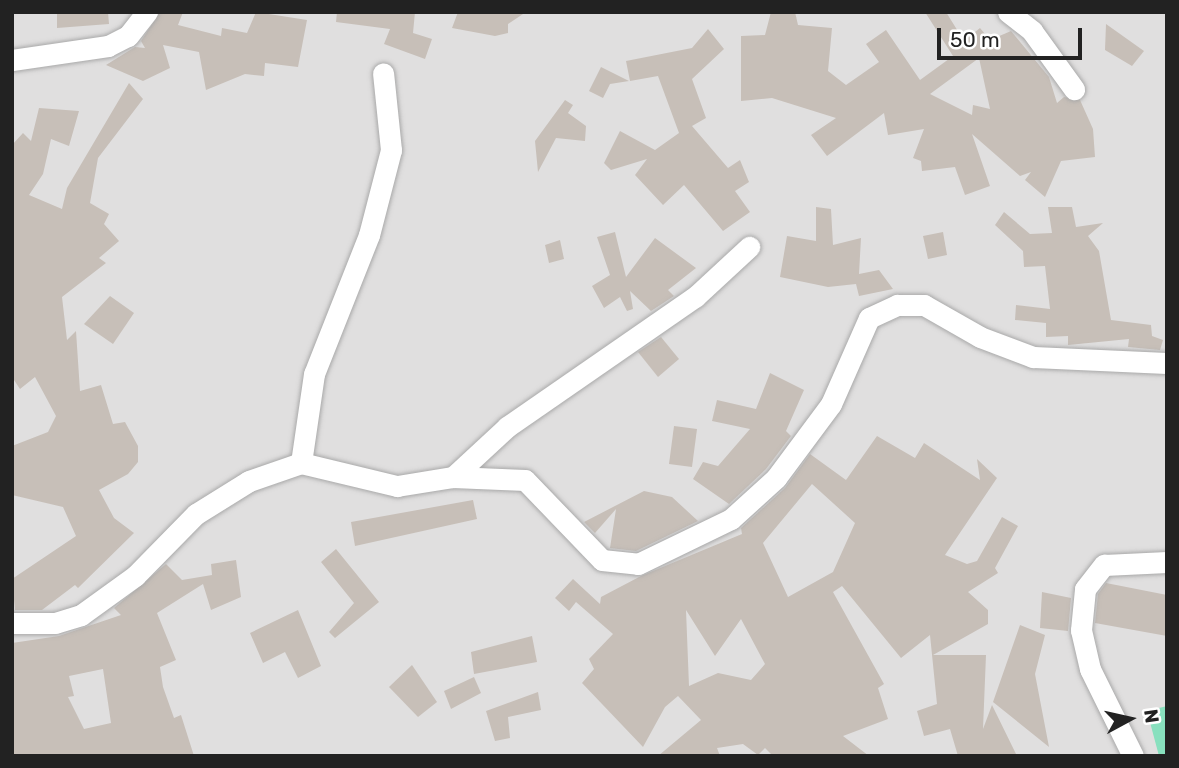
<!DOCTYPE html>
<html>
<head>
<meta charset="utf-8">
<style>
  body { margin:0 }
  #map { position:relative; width:1179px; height:768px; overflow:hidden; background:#f2efe9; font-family:Rubik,sans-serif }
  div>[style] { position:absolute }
  .residential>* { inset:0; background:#e0dfdf }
  .pitch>* { inset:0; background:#88e0be }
  .building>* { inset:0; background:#c7bfb8 }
  .roads { filter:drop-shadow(0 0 2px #a9a9a9) drop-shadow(0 0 2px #a9a9a9) }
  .minor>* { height:21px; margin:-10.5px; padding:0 10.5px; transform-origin:10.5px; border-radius:10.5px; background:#fff }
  span { translate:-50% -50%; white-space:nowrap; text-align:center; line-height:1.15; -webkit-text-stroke:7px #fff; paint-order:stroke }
  .frame { position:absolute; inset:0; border:14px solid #222; pointer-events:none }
  .north { position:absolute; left:1095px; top:684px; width:70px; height:70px; -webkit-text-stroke:5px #fff; paint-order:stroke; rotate:82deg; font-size:19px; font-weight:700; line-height:28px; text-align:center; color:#222 }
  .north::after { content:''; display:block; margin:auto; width:24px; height:32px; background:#222; clip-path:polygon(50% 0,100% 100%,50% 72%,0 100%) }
  .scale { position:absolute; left:937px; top:28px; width:145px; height:32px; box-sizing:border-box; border:4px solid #222; border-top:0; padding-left:9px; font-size:21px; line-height:24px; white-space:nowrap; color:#222; -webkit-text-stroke:5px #fff; paint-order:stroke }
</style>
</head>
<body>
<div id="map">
  <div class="residential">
    <i style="clip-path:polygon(12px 12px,1167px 12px,1167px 756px,12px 756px)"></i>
  </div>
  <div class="pitch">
    <i style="clip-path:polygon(1167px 706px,1167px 756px,1159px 756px,1147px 711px)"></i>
  </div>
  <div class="building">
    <i style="clip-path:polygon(57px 12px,108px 12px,109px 24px,57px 28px)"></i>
    <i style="clip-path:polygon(160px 12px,183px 12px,178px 25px,221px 36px,222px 28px,247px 33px,256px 12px,307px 20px,298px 67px,265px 63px,264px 76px,245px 74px,206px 90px,199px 52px,163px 45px,170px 68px,143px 81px,106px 65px,135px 47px,145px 48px,141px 41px)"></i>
    <i style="clip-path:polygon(337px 12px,415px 12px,413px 33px,432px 39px,425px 59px,384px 44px,390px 29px,336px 22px)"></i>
    <i style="clip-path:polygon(458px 12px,526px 12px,508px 24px,508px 33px,495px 36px,452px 28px)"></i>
    <i style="clip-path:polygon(evenodd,771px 12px,795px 12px,798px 25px,832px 28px,828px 71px,846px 85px,879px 62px,866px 44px,886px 30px,920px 80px,953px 56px,925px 12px,946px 12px,964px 41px,980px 28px,990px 40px,1011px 31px,1049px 77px,1057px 103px,1064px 97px,1080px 100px,1093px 129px,1095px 157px,1061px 161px,1045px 197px,1025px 180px,1031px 172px,1020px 176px,972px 134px,990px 186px,965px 195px,955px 167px,922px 171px,921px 161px,913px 158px,924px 129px,888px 135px,884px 113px,827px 156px,811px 135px,836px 118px,772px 98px,741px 101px,741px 36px,765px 35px,771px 12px,979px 58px,990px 109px,973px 105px,972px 115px,930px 94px,979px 58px)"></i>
    <i style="clip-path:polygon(1106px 24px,1144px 51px,1132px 66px,1105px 50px)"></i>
    <i style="clip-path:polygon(708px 29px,724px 49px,692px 79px,706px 118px,692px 126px,728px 168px,740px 160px,749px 182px,735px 191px,750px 212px,723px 231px,684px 185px,663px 205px,635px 175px,647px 159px,611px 170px,604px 163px,620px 131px,655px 150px,679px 133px,658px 76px,630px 81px,626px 61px,692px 48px)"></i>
    <i style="clip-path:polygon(601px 67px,629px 81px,610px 84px,603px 98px,589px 91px)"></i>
    <i style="clip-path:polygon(129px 83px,143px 99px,98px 158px,90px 203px,109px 214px,104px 224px,119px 241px,99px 258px,106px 263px,62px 297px,67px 340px,76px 331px,80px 391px,101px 385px,113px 424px,125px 422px,138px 446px,138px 462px,128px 474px,99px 490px,114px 518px,134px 533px,78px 588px,75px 585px,42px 610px,15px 610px,12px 579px,76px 536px,63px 507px,12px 495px,12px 446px,48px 432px,56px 416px,35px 377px,20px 389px,12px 377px,12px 145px,23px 133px,31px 141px,39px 108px,79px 111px,69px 146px,51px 139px,43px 174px,29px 195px,62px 209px,67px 188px)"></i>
    <i style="clip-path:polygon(565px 100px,573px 105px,568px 113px,586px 126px,585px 141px,556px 138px,538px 172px,535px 141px)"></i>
    <i style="clip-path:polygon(816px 207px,831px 209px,833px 245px,861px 238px,859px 274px,879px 270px,893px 289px,859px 296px,856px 284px,828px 287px,780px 277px,787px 236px,816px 241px)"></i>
    <i style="clip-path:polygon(1048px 207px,1072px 207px,1076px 227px,1103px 223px,1088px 236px,1099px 251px,1111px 320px,1151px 325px,1152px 336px,1163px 340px,1160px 350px,1128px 347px,1129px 339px,1068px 345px,1068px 336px,1046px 337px,1046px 323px,1015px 320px,1016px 305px,1050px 309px,1045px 266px,1024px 267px,1023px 251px,995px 225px,1004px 212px,1030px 234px,1052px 233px)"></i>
    <i style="clip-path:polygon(615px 232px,626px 277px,655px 238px,696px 268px,668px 290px,674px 296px,651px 311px,630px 291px,633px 309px,627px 311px,620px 297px,604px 308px,592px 286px,610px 275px,597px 237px)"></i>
    <i style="clip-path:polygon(943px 232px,947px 255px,928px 259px,923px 236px)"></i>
    <i style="clip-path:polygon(560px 240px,564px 259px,549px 263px,545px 245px)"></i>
    <i style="clip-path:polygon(110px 296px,134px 313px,113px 344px,84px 324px)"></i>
    <i style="clip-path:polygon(661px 337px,679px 359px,658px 377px,638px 352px)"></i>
    <i style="clip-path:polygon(770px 373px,804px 390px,786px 431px,791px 436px,766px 469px,729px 504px,693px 479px,703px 462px,718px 466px,750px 429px,712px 421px,717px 400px,756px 409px)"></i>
    <i style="clip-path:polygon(674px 426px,697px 429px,692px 467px,669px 464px)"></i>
    <i style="clip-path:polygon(evenodd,877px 436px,915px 458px,924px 443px,980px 480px,977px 459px,997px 478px,945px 555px,967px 564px,977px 561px,1002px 517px,1018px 526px,995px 568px,998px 573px,968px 592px,988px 610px,988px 624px,933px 655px,986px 655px,983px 729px,992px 705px,1017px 756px,958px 756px,950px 729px,924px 736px,917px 711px,937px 704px,930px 635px,901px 658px,842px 586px,833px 592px,884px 684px,878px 688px,888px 719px,843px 736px,869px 756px,773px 756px,765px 748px,758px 755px,743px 744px,717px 748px,720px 756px,658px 756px,701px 720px,678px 696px,665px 707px,643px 747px,582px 683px,594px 669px,589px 659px,613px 634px,576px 602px,569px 611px,555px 598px,573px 579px,600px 604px,601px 597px,641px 576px,742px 534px,741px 528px,785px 488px,810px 454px,846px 480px,877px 436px,812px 484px,855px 523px,833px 572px,788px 597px,763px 543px,812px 484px,877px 436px,686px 610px,715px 656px,741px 619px,765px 664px,751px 680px,718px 673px,689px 686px,686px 610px)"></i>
    <i style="clip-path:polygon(644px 491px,672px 497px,698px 521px,636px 551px,610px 548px,616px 509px,595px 533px,584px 522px)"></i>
    <i style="clip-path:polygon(473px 500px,477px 519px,355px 546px,351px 522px)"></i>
    <i style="clip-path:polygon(336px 549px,379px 602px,335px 638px,329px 632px,354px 603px,321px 562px)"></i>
    <i style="clip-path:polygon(evenodd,236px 560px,241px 597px,211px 610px,203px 584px,157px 613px,176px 660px,160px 667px,163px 687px,174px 718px,181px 715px,194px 756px,12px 756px,12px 643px,59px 636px,121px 615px,114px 608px,166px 564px,182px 580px,212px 575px,211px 564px,236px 560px,103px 669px,111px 723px,84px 729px,68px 697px,74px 696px,69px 676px,103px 669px)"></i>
    <i style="clip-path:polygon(1106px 583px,1167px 595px,1167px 636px,1095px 623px,1098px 594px)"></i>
    <i style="clip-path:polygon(1042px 592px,1071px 598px,1068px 631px,1040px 628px)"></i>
    <i style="clip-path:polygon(298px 610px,321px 666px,298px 678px,285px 652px,263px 663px,250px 633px)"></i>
    <i style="clip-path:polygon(1020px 625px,1045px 635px,1035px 674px,1049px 747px,993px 702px)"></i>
    <i style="clip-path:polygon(532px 636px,537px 662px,474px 674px,471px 652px)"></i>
    <i style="clip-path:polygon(412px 665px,437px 702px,418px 717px,389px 687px)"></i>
    <i style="clip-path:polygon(474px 677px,481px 693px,451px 709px,444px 691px)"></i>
    <i style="clip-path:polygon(538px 692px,541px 710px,508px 717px,510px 738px,495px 741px,486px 711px)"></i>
  </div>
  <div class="roads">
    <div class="minor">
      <i style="left:1008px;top:12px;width:31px;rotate:38deg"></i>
      <i style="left:1032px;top:31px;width:72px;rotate:54.1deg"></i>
      <i style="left:12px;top:60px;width:97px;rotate:-8.3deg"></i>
      <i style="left:108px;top:46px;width:22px;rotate:-27deg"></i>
      <i style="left:128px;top:36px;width:31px;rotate:-52deg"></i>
      <i style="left:301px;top:463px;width:90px;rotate:-81.7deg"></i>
      <i style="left:314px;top:374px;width:149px;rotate:-68.4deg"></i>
      <i style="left:369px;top:235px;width:88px;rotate:-75.5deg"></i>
      <i style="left:391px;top:150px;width:77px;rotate:-95.9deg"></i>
      <i style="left:453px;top:477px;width:74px;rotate:-42.8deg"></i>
      <i style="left:507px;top:427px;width:229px;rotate:-34.7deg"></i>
      <i style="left:695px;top:297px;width:74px;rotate:-42.8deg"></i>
      <i style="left:12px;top:623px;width:43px"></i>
      <i style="left:55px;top:623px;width:27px;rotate:-17deg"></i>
      <i style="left:81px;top:615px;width:67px;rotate:-35.8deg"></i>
      <i style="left:135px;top:576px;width:87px;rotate:-45.5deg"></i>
      <i style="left:196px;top:514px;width:62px;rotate:-31.9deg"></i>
      <i style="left:249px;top:481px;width:55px;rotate:-19.1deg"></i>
      <i style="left:301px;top:463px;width:99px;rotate:13.5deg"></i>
      <i style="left:397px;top:486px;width:57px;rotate:-9.1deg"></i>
      <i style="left:453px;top:477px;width:72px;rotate:2.4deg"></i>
      <i style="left:525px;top:480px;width:111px;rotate:46.1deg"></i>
      <i style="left:602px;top:560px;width:36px;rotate:6deg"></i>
      <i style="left:638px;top:564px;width:103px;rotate:-25.8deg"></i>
      <i style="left:731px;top:519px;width:61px;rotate:-42.3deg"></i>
      <i style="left:776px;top:478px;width:92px;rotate:-53.4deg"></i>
      <i style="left:831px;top:404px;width:94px;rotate:-66.2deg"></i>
      <i style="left:869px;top:318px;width:31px;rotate:-25deg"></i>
      <i style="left:897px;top:305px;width:27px"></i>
      <i style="left:924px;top:305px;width:64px;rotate:29.7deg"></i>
      <i style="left:980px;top:337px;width:57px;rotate:20.7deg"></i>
      <i style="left:1033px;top:357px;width:134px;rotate:2.6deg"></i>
      <i style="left:1133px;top:756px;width:97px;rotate:-116.3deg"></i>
      <i style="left:1090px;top:669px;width:40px;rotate:-103deg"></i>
      <i style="left:1081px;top:630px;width:41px;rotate:-84.4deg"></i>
      <i style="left:1085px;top:589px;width:31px;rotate:-52deg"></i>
      <i style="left:1104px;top:565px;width:63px;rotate:-2.7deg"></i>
    </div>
  </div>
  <div class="frame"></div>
  <div class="north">N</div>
  <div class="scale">50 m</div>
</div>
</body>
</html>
